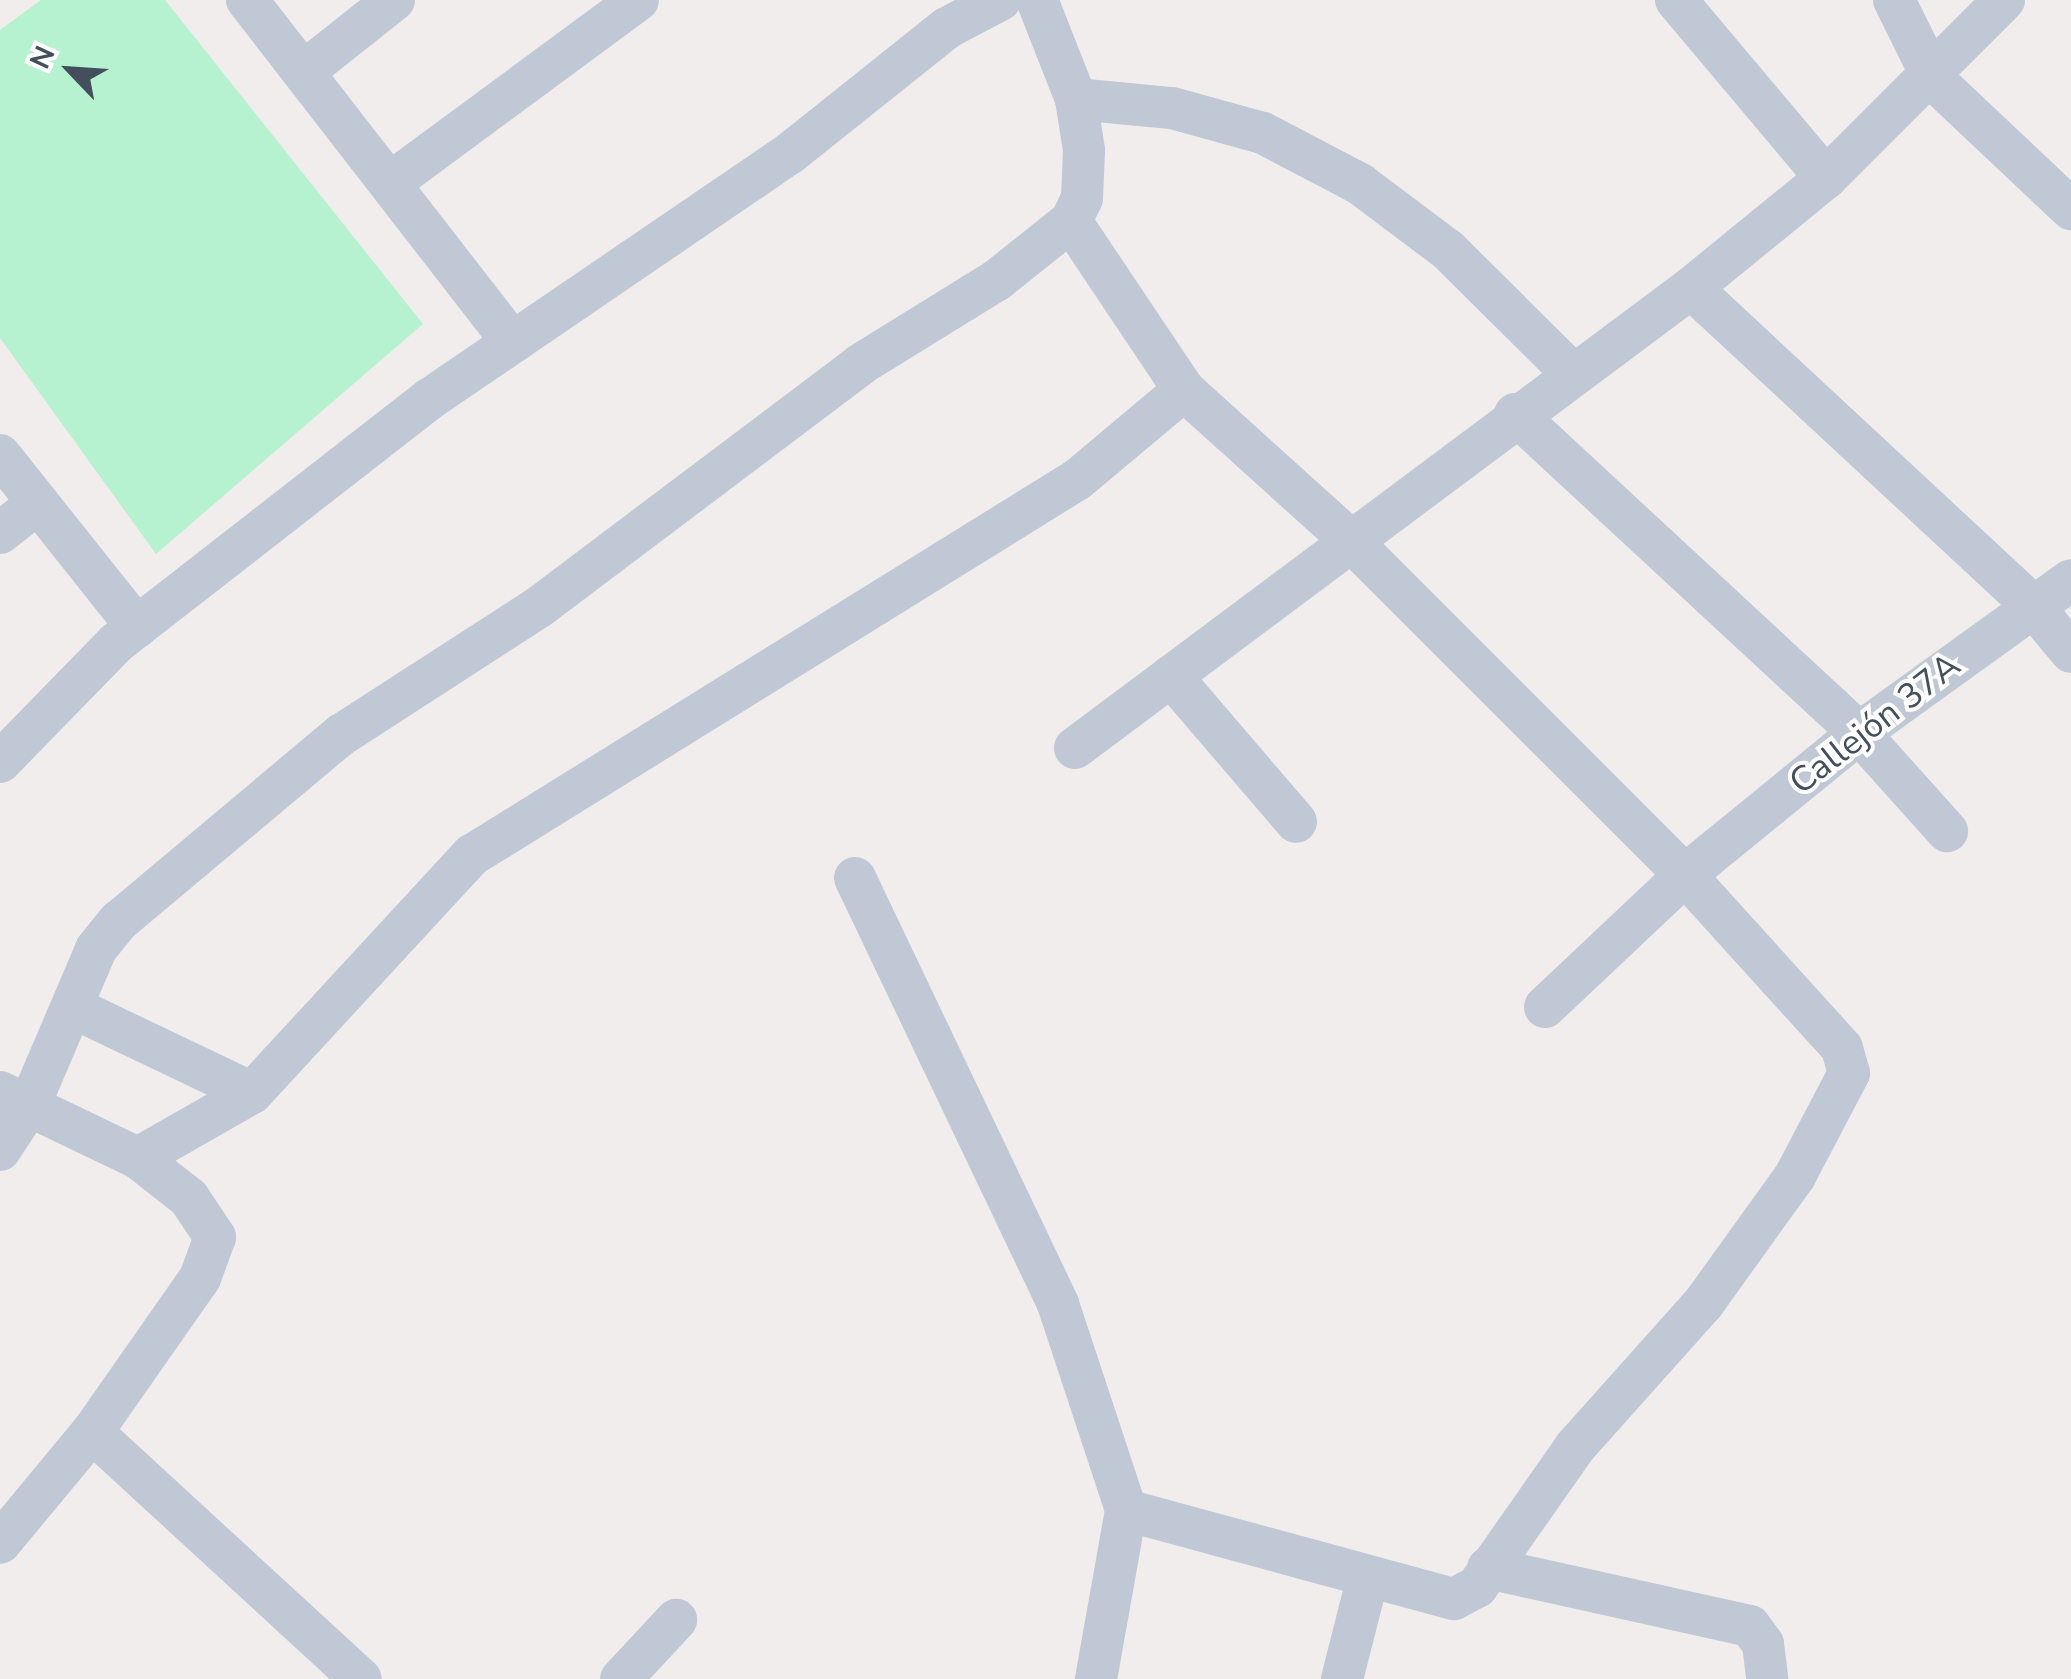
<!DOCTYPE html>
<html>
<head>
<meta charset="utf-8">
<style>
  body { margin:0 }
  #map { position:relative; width:2071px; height:1679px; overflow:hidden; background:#f0edec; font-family:"Nunito Sans",sans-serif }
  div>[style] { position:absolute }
  .green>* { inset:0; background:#b6f2d0 }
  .street>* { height:42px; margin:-21px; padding:0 21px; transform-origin:21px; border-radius:21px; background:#bfc8d4 }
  span { translate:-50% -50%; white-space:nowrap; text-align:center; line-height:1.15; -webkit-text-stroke:8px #fff; paint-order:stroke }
  .street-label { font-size:35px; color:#434f5c }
  .north { position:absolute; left:20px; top:20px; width:100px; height:100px; -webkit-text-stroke:8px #fff; paint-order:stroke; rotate:295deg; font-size:28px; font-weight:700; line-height:40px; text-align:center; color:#434f5c }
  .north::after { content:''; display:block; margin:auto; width:35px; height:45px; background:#434f5c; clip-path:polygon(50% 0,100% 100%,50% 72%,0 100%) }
</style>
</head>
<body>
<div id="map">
  <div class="green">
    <i style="clip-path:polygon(41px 0,165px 0,423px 324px,156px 554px,0 338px,0 30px)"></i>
  </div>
  <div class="street">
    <i style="left:247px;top:0;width:433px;rotate:52.2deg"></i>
    <i style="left:1676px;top:0;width:233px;rotate:49.9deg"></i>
    <i style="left:1894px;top:0;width:88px;rotate:63.7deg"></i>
    <i style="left:1933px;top:79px;width:190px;rotate:43.3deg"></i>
    <i style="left:307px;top:69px;width:111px;rotate:-38.4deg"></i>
    <i style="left:1076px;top:99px;width:96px;rotate:5.4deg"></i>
    <i style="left:1172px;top:108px;width:94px;rotate:15.4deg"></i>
    <i style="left:1263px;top:133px;width:110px;rotate:27.7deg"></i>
    <i style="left:1360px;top:184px;width:110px;rotate:36.9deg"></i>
    <i style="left:1448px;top:250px;width:175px;rotate:44.8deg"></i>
    <i style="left:394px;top:180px;width:303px;rotate:-36.4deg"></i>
    <i style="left:1691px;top:288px;width:466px;rotate:42.9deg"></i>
    <i style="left:2032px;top:605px;width:61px;rotate:50.3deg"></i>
    <i style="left:1515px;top:414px;width:469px;rotate:42.8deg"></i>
    <i style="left:1859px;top:733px;width:132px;rotate:48.1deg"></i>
    <i style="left:0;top:455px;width:220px;rotate:51.5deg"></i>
    <i style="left:0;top:533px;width:47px;rotate:-38.1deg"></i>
    <i style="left:1171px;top:676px;width:192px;rotate:49.4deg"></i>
    <i style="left:1075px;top:748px;width:769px;rotate:-36.75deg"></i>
    <i style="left:1691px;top:288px;width:174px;rotate:-39.2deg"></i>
    <i style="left:1826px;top:178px;width:252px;rotate:-45deg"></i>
    <i style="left:0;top:762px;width:166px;rotate:-45.7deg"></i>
    <i style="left:116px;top:643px;width:399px;rotate:-37.9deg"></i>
    <i style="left:431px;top:398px;width:433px;rotate:-34.3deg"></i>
    <i style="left:789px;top:154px;width:202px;rotate:-38.6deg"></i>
    <i style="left:947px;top:28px;width:60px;rotate:-27.8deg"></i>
    <i style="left:855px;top:878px;width:472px;rotate:64.5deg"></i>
    <i style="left:1058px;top:1304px;width:217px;rotate:71.7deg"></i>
    <i style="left:1126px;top:1510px;width:340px;rotate:15.2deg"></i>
    <i style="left:1454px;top:1599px;width:26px;rotate:-28deg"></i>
    <i style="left:1477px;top:1587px;width:171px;rotate:-55deg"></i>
    <i style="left:1575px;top:1447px;width:192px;rotate:-48.2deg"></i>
    <i style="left:1703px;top:1304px;width:158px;rotate:-54.3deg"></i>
    <i style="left:1795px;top:1176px;width:116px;rotate:-62.3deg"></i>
    <i style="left:1849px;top:1073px;width:26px;rotate:-106deg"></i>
    <i style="left:1842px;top:1048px;width:234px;rotate:-132.2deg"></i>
    <i style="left:1685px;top:875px;width:474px;rotate:-135deg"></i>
    <i style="left:1350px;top:540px;width:224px;rotate:-137.9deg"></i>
    <i style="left:1184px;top:390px;width:203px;rotate:-123.8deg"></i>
    <i style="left:1071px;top:221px;width:25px;rotate:-64deg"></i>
    <i style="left:1082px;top:198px;width:48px;rotate:-87.6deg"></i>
    <i style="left:1084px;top:150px;width:52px;rotate:-98.9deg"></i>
    <i style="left:1076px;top:99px;width:106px;rotate:-111.5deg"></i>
    <i style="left:1545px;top:1007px;width:192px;rotate:-43.3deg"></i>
    <i style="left:1685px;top:875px;width:225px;rotate:-39.2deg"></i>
    <i style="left:1859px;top:733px;width:261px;rotate:-35.8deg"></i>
    <i style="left:74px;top:1008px;width:197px;rotate:25.5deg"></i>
    <i style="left:0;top:1092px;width:153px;rotate:25.6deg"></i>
    <i style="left:138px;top:1158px;width:65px;rotate:38.1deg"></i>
    <i style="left:189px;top:1198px;width:47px;rotate:56.3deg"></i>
    <i style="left:215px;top:1237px;width:44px;rotate:110.1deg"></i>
    <i style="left:200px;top:1278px;width:188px;rotate:125deg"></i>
    <i style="left:92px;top:1432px;width:144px;rotate:129.7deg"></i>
    <i style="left:0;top:1150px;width:55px;rotate:-56.9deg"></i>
    <i style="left:30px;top:1104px;width:168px;rotate:-66.9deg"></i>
    <i style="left:96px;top:949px;width:36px;rotate:-51deg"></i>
    <i style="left:119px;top:921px;width:290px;rotate:-40deg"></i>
    <i style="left:341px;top:735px;width:236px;rotate:-32.9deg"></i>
    <i style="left:539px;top:607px;width:403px;rotate:-37deg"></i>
    <i style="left:861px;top:364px;width:160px;rotate:-31.7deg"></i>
    <i style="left:997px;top:280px;width:95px;rotate:-38.6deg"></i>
    <i style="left:138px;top:1158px;width:131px;rotate:-29.7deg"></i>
    <i style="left:252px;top:1093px;width:324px;rotate:-47.3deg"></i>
    <i style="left:472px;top:855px;width:713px;rotate:-31.82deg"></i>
    <i style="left:1078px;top:479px;width:138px;rotate:-40deg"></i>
    <i style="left:92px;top:1432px;width:365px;rotate:42.6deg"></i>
    <i style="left:1488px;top:1568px;width:268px;rotate:12.5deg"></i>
    <i style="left:1750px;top:1626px;width:22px;rotate:54deg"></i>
    <i style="left:1763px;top:1644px;width:35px;rotate:83deg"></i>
    <i style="left:621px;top:1679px;width:81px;rotate:-47deg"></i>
    <i style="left:1096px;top:1679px;width:172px;rotate:-79.9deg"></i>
    <i style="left:1342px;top:1679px;width:105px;rotate:-75.7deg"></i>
  </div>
  <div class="street-label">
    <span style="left:1875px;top:724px;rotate:-38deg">Callejón 37A</span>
  </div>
  <div class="north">N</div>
</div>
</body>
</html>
